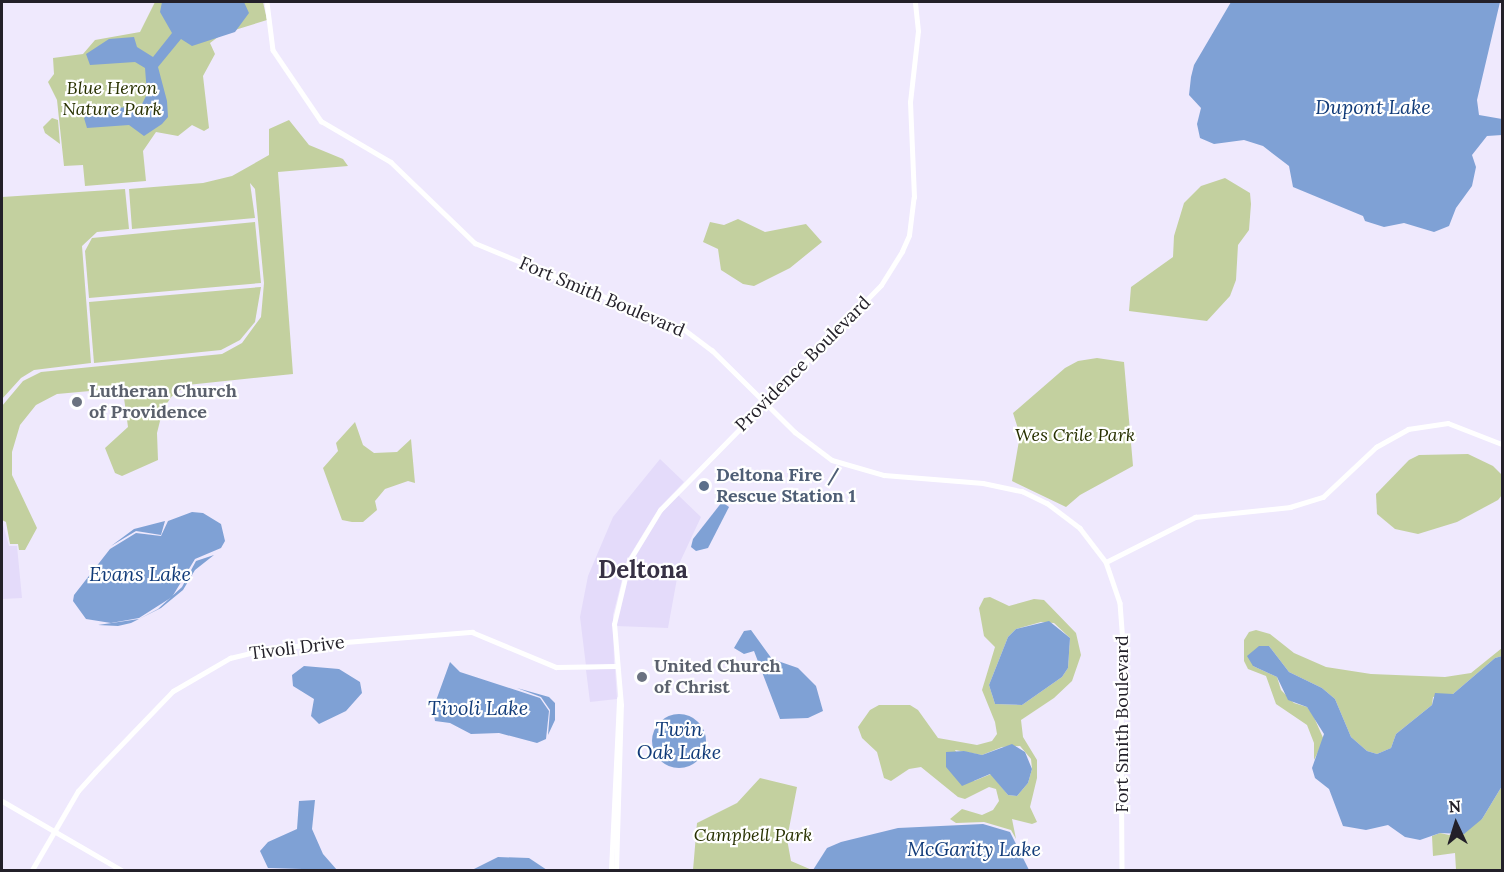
<!DOCTYPE html>
<html>
<head>
<meta charset="utf-8">
<style>
  body { margin:0 }
  #map { position:relative; width:1504px; height:872px; overflow:hidden; background:#efe9fd; font-family:Lora,serif }
  div>[style] { position:absolute }
  .built>* { inset:0; background:#e4dbfa }
  .green>* { inset:0; background:#c3d09f }
  .water>* { inset:0; background:#7fa1d5 }
  .round { border-radius:50% }
  .tertiary>* { height:4.5px; margin:-2.25px; padding:0 2.25px; transform-origin:2.25px; border-radius:2.25px; background:#fff }
  .secondary>* { height:5px; margin:-2.5px; padding:0 2.5px; transform-origin:2.5px; border-radius:2.5px; background:#fff }
  .dots>* { width:16px; height:16px; translate:-50% -50%; box-sizing:border-box; border:3px solid #fff; border-radius:50% }
  span { translate:-50% -50%; white-space:nowrap; text-align:center; line-height:1.15; -webkit-text-stroke:4.5px #fff; paint-order:stroke }
  .park-label { font-size:18px; color:#283100; font-style:italic }
  .street-label { font-size:18px; color:#232029 }
  .worship-label { font-size:18px; color:#5b616d; font-weight:700 }
  .left { translate:0 -50%; text-align:left }
  .service-label { font-size:18px; color:#4e5e75; font-weight:700 }
  .water-label { font-size:20px; color:#113b79; font-style:italic }
  .district-label { font-size:24px; color:#373144; font-weight:700 }
  .frame { position:absolute; inset:0; border:3px solid #232029; pointer-events:none }
  .north { position:absolute; left:1426px; top:794px; width:60px; height:60px; -webkit-text-stroke:4px #fff; paint-order:stroke; rotate:356deg; font-size:16px; font-weight:700; line-height:24px; text-align:center; color:#232029 }
  .north::after { content:''; display:block; margin:auto; width:21px; height:27px; background:#232029; clip-path:polygon(50% 0,100% 100%,50% 72%,0 100%) }
</style>
</head>
<body>
<div id="map">
  <div class="built">
    <i style="clip-path:polygon(660px 459px,684px 482px,659px 508px,627px 560px,613px 615px,614px 664px,586px 666px,580px 617px,588px 576px,613px 517px)"></i>
    <i style="clip-path:polygon(677px 494px,701px 517px,680px 562px,668px 628px,616px 626px,631px 562px,661px 511px)"></i>
    <i style="clip-path:polygon(2px 521px,9px 546px,17px 546px,22px 598px,2px 599px)"></i>
    <i style="clip-path:polygon(615px 668px,617px 699px,590px 702px,586px 670px)"></i>
  </div>
  <div class="green">
    <i style="clip-path:polygon(155px 2px,263px 2px,267px 20px,222px 34px,210px 43px,215px 54px,203px 76px,209px 128px,204px 131px,192px 125px,178px 136px,156px 132px,143px 151px,146px 181px,85px 186px,83px 165px,64px 166px,57px 100px,48px 82px,54px 74px,53px 58px,83px 54px,95px 40px,140px 32px)"></i>
    <i style="clip-path:polygon(52px 118px,58px 120px,60px 144px,45px 133px,43px 127px)"></i>
    <i style="clip-path:polygon(289px 120px,309px 145px,343px 159px,348px 166px,278px 172px,293px 374px,187px 385px,172px 396px,163px 409px,157px 433px,158px 460px,122px 476px,115px 473px,105px 448px,128px 427px,124px 398px,112px 389px,57px 394px,36px 405px,20px 425px,12px 452px,12px 475px,37px 528px,25px 550px,19px 550px,18px 544px,10px 544px,6px 522px,2px 520px,2px 406px,23px 381px,41px 372px,222px 354px,242px 343px,261px 317px,264px 283px,255px 189px,250px 183px,255px 218px,132px 229px,129px 189px,203px 183px,232px 176px,269px 155px,269px 129px)"></i>
    <i style="clip-path:polygon(1225px 178px,1250px 193px,1251px 204px,1249px 230px,1238px 245px,1236px 280px,1230px 296px,1207px 321px,1129px 311px,1131px 287px,1173px 257px,1174px 236px,1184px 203px,1201px 186px)"></i>
    <i style="clip-path:polygon(125px 189px,129px 229px,97px 232px,82px 246px,91px 363px,34px 370px,21px 378px,2px 399px,2px 197px)"></i>
    <i style="clip-path:polygon(738px 219px,765px 232px,806px 224px,822px 242px,790px 268px,754px 286px,743px 284px,721px 270px,718px 249px,703px 242px,710px 222px,724px 225px)"></i>
    <i style="clip-path:polygon(255px 222px,261px 283px,89px 298px,85px 251px,92px 238px)"></i>
    <i style="clip-path:polygon(261px 287px,255px 322px,240px 340px,221px 350px,94px 363px,89px 302px)"></i>
    <i style="clip-path:polygon(1097px 358px,1124px 362px,1133px 466px,1080px 495px,1066px 507px,1012px 481px,1020px 435px,1013px 413px,1065px 368px,1078px 361px)"></i>
    <i style="clip-path:polygon(355px 422px,363px 445px,374px 453px,397px 452px,411px 439px,415px 483px,408px 481px,385px 489px,375px 501px,377px 510px,363px 522px,352px 522px,342px 520px,323px 468px,338px 451px,336px 443px)"></i>
    <i style="clip-path:polygon(1468px 454px,1493px 466px,1502px 475px,1502px 495px,1498px 500px,1457px 522px,1418px 534px,1395px 529px,1377px 514px,1376px 494px,1409px 460px,1419px 455px)"></i>
    <i style="clip-path:polygon(evenodd,990px 597px,1009px 606px,1034px 599px,1044px 600px,1076px 633px,1081px 655px,1072px 681px,1054px 698px,1021px 720px,1023px 737px,1037px 760px,1037px 778px,1030px 807px,1037px 822px,1032px 824px,1012px 819px,1016px 839px,1011px 830px,984px 822px,956px 823px,950px 819px,962px 809px,982px 815px,993px 810px,999px 801px,996px 789px,989px 787px,965px 799px,958px 797px,921px 767px,909px 769px,891px 781px,884px 778px,877px 752px,862px 738px,858px 727px,870px 710px,879px 705px,910px 705px,918px 710px,938px 738px,977px 745px,992px 741px,997px 734px,995px 722px,982px 690px,995px 647px,984px 636px,979px 608px,984px 598px,990px 597px,1041px 622px,1054px 623px,1070px 638px,1068px 668px,1062px 677px,1022px 705px,995px 704px,989px 685px,1008px 637px,1016px 629px,1041px 622px,990px 597px,1020px 746px,1031px 759px,1032px 769px,1028px 783px,1017px 796px,1008px 795px,991px 774px,974px 781px,955px 750px,982px 755px,1002px 747px,1020px 746px)"></i>
    <i style="clip-path:polygon(1256px 630px,1270px 634px,1294px 653px,1326px 667px,1371px 674px,1445px 677px,1471px 673px,1502px 648px,1502px 656px,1495px 658px,1453px 694px,1433px 697px,1432px 705px,1396px 734px,1391px 748px,1377px 754px,1367px 751px,1351px 737px,1335px 699px,1322px 688px,1289px 672px,1269px 646px,1253px 666px,1277px 677px,1281px 690px,1294px 703px,1307px 707px,1313px 715px,1324px 740px,1314px 760px,1314px 743px,1307px 725px,1276px 704px,1266px 676px,1248px 669px,1244px 661px,1244px 640px,1249px 632px)"></i>
    <i style="clip-path:polygon(760px 778px,797px 787px,787px 839px,791px 861px,812px 870px,693px 870px,697px 823px,737px 803px)"></i>
    <i style="clip-path:polygon(1502px 786px,1502px 870px,1456px 870px,1455px 853px,1433px 856px,1432px 836px,1440px 833px,1449px 835px,1482px 819px)"></i>
  </div>
  <div class="water">
    <i style="clip-path:polygon(162px 2px,244px 2px,249px 13px,235px 32px,192px 46px,181px 39px,158px 67px,167px 101px,168px 117px,162px 124px,144px 136px,129px 125px,87px 128px,84px 118px,91px 110px,141px 106px,147px 94px,145px 68px,135px 62px,90px 65px,86px 54px,109px 39px,134px 37px,137px 47px,153px 57px,172px 33px,160px 12px)"></i>
    <i style="clip-path:polygon(1231px 2px,1500px 2px,1477px 100px,1479px 115px,1502px 119px,1502px 135px,1487px 136px,1472px 155px,1476px 167px,1472px 186px,1456px 208px,1449px 226px,1434px 232px,1404px 223px,1384px 227px,1365px 221px,1363px 216px,1293px 187px,1289px 166px,1263px 146px,1244px 140px,1214px 144px,1200px 138px,1197px 124px,1201px 108px,1189px 95px,1191px 77px,1194px 65px)"></i>
    <i style="clip-path:polygon(722px 502px,729px 507px,708px 548px,696px 551px,691px 547px,693px 539px)"></i>
    <i style="clip-path:polygon(192px 512px,203px 513px,221px 524px,225px 541px,221px 548px,195px 559px,172px 597px,139px 618px,111px 623px,86px 619px,73px 601px,74px 595px,110px 549px,136px 533px,161px 536px,168px 521px)"></i>
    <i style="clip-path:polygon(165px 521px,161px 535px,136px 531px,111px 546px,134px 529px)"></i>
    <i style="clip-path:polygon(214px 555px,195px 570px,183px 590px,161px 608px,131px 623px,118px 626px,98px 625px,139px 619px,158px 609px,182px 587px,196px 561px)"></i>
    <i style="clip-path:polygon(1049px 621px,1070px 638px,1068px 668px,1062px 677px,1022px 705px,995px 704px,989px 685px,1008px 637px,1016px 629px)"></i>
    <i style="clip-path:polygon(751px 630px,772px 659px,798px 668px,816px 686px,823px 711px,808px 718px,780px 719px,754px 651px,744px 654px,734px 648px,744px 631px)"></i>
    <i style="clip-path:polygon(1259px 646px,1269px 646px,1289px 672px,1322px 688px,1335px 699px,1351px 737px,1367px 751px,1377px 754px,1391px 748px,1396px 734px,1432px 705px,1435px 693px,1453px 694px,1495px 658px,1502px 656px,1502px 786px,1482px 819px,1464px 834px,1440px 833px,1420px 840px,1405px 837px,1388px 825px,1366px 830px,1343px 826px,1329px 789px,1315px 778px,1312px 768px,1324px 734px,1307px 707px,1288px 700px,1277px 677px,1253px 666px,1247px 656px)"></i>
    <i style="clip-path:polygon(450px 662px,460px 672px,540px 698px,549px 711px,546px 739px,537px 743px,499px 733px,471px 734px,450px 723px,435px 721px,433px 709px)"></i>
    <i style="clip-path:polygon(304px 666px,339px 669px,360px 682px,362px 693px,346px 711px,319px 724px,311px 716px,314px 699px,293px 686px,292px 675px)"></i>
    <i style="clip-path:polygon(517px 688px,549px 697px,555px 703px,555px 720px,548px 735px,550px 710px,541px 697px)"></i>
    <i class="round" style="left:652px;top:714px;width:54px;height:54px"></i>
    <i style="clip-path:polygon(1012px 744px,1025px 752px,1032px 769px,1028px 783px,1017px 796px,1008px 795px,990px 774px,962px 786px,946px 767px,946px 752px,964px 751px,982px 755px)"></i>
    <i style="clip-path:polygon(315px 800px,312px 829px,323px 854px,337px 870px,268px 868px,260px 851px,268px 842px,297px 829px,299px 801px)"></i>
    <i style="clip-path:polygon(983px 824px,1010px 832px,1029px 870px,813px 870px,827px 848px,841px 842px,898px 828px)"></i>
    <i style="clip-path:polygon(498px 857px,529px 858px,547px 870px,472px 870px)"></i>
  </div>
  <div class="tertiary">
    <i style="left:267px;top:2px;width:48px;rotate:82.9deg"></i>
    <i style="left:273px;top:50px;width:86px;rotate:55.9deg"></i>
    <i style="left:321px;top:121px;width:81px;rotate:30.4deg"></i>
    <i style="left:391px;top:162px;width:117px;rotate:44deg"></i>
    <i style="left:475px;top:243px;width:227px;rotate:22.5deg"></i>
    <i style="left:685px;top:330px;width:34px;rotate:37deg"></i>
    <i style="left:712px;top:350px;width:117px;rotate:44.7deg"></i>
    <i style="left:795px;top:432px;width:46px;rotate:37.1deg"></i>
    <i style="left:832px;top:460px;width:54px;rotate:16.1deg"></i>
    <i style="left:884px;top:475px;width:99px;rotate:4.6deg"></i>
    <i style="left:983px;top:483px;width:40px;rotate:12deg"></i>
    <i style="left:1022px;top:491px;width:28px;rotate:26deg"></i>
    <i style="left:1047px;top:503px;width:41px;rotate:37.1deg"></i>
    <i style="left:1080px;top:528px;width:43px;rotate:52.6deg"></i>
    <i style="left:1106px;top:562px;width:43px;rotate:71.1deg"></i>
    <i style="left:1120px;top:603px;width:67px;rotate:85.7deg"></i>
    <i style="left:1125px;top:670px;width:54px;rotate:94.2deg"></i>
    <i style="left:1121px;top:724px;width:146px;rotate:89.6deg"></i>
    <i style="left:1106px;top:562px;width:100px;rotate:-26.8deg"></i>
    <i style="left:1195px;top:517px;width:96px;rotate:-6deg"></i>
    <i style="left:1290px;top:507px;width:34px;rotate:-17deg"></i>
    <i style="left:1323px;top:497px;width:73px;rotate:-43.3deg"></i>
    <i style="left:1376px;top:447px;width:37px;rotate:-29deg"></i>
    <i style="left:1408px;top:429px;width:40px;rotate:-8.5deg"></i>
    <i style="left:1448px;top:423px;width:58px;rotate:21.3deg"></i>
    <i style="left:32px;top:870px;width:91px;rotate:-59.8deg"></i>
    <i style="left:78px;top:791px;width:25px;rotate:-48deg"></i>
    <i style="left:95px;top:772px;width:112px;rotate:-46.1deg"></i>
    <i style="left:173px;top:691px;width:66px;rotate:-30.1deg"></i>
    <i style="left:230px;top:658px;width:42px;rotate:-13.7deg"></i>
    <i style="left:271px;top:648px;width:202px;rotate:-4.6deg"></i>
    <i style="left:472px;top:632px;width:91px;rotate:22.6deg"></i>
    <i style="left:556px;top:667px;width:60px;rotate:-1deg"></i>
  </div>
  <div class="secondary">
    <i style="left:2px;top:801px;width:138px;rotate:30.1deg"></i>
    <i style="left:611px;top:870px;width:172px;rotate:-87.3deg"></i>
    <i style="left:616px;top:870px;width:165px;rotate:-88.3deg"></i>
    <i style="left:621px;top:705px;width:81px;rotate:-94.9deg"></i>
    <i style="left:614px;top:624px;width:65px;rotate:-76.6deg"></i>
    <i style="left:629px;top:561px;width:60px;rotate:-58.7deg"></i>
    <i style="left:660px;top:510px;width:315px;rotate:-45.5deg"></i>
    <i style="left:881px;top:285px;width:40px;rotate:-58deg"></i>
    <i style="left:902px;top:251px;width:17px;rotate:-66deg"></i>
    <i style="left:909px;top:235px;width:38px;rotate:-83deg"></i>
    <i style="left:914px;top:197px;width:95px;rotate:-92.4deg"></i>
    <i style="left:910px;top:102px;width:71px;rotate:-83.6deg"></i>
    <i style="left:918px;top:31px;width:29px;rotate:-96deg"></i>
  </div>
  <div class="dots">
    <i style="left:77px;top:402px;background:#6b7280"></i>
    <i style="left:704px;top:486px;background:#5c6f8a"></i>
    <i style="left:642px;top:677px;background:#6b7280"></i>
  </div>
  <div class="park-label">
    <span style="left:112px;top:99px">Blue Heron<br>Nature Park</span>
    <span style="left:1075px;top:435px">Wes Crile Park</span>
    <span style="left:753px;top:835px">Campbell Park</span>
  </div>
  <div class="street-label">
    <span style="left:602px;top:297px;rotate:23deg">Fort Smith Boulevard</span>
    <span style="left:803px;top:364px;rotate:-45deg">Providence Boulevard</span>
    <span style="left:297px;top:648px;rotate:-7deg">Tivoli Drive</span>
    <span style="left:1122px;top:724px;rotate:-90deg">Fort Smith Boulevard</span>
  </div>
  <div class="worship-label">
    <span class="left" style="left:89px;top:402px">Lutheran Church<br>of Providence</span>
    <span class="left" style="left:654px;top:677px">United Church<br>of Christ</span>
  </div>
  <div class="service-label">
    <span class="left" style="left:716px;top:486px">Deltona Fire /<br>Rescue Station 1</span>
  </div>
  <div class="water-label">
    <span style="left:1373px;top:106px">Dupont Lake</span>
    <span style="left:140px;top:573px">Evans Lake</span>
    <span style="left:478px;top:707px">Tivoli Lake</span>
    <span style="left:679px;top:740px">Twin<br>Oak Lake</span>
    <span style="left:974px;top:848px">McGarity Lake</span>
  </div>
  <div class="district-label">
    <span style="left:643px;top:570px">Deltona</span>
  </div>
  <div class="frame"></div>
  <div class="north">N</div>
</div>
</body>
</html>
